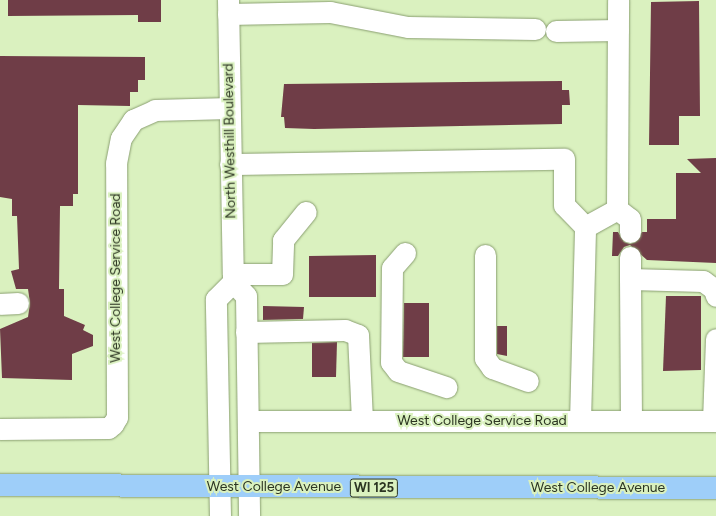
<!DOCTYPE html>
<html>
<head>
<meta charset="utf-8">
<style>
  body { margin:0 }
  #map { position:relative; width:716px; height:516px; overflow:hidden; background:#daf1bf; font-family:Figtree,sans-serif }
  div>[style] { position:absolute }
  .building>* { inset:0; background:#6f3d47 }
  .roads { filter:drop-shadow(0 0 1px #8a9f71) drop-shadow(0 0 1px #8a9f71) }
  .minor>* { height:21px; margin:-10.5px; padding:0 10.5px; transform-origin:10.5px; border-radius:10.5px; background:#fff }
  .major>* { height:22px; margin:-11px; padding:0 11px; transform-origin:11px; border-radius:11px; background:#9ecef9 }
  span { translate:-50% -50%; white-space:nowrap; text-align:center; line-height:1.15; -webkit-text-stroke:4px #daf1bf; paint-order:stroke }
  .shield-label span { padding:1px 3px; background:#daf1bf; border:1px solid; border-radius:3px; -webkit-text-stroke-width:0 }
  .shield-label { font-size:13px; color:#2c3522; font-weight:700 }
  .street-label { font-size:14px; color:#2c3522 }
</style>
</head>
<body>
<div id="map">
  <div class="building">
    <i style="clip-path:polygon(8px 0,161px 0,161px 22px,138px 22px,138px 15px,8px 16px)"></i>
    <i style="clip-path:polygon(699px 1px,700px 116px,679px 116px,679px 145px,649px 145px,651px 2px)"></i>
    <i style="clip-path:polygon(0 56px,145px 57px,145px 80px,138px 80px,138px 92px,130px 92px,130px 106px,78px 105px,78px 194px,73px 194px,73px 206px,60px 206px,59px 289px,64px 289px,64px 316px,85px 325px,83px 330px,93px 335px,93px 346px,72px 354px,72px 380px,2px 378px,0 329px,28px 317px,30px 303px,28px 289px,16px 289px,11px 271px,19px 269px,17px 216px,12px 216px,12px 199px,0 197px)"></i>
    <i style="clip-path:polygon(562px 81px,562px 90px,569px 90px,570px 105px,562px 105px,562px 124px,314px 129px,285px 128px,284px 117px,281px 117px,284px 84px)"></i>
    <i style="clip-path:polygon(716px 158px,716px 263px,647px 260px,630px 245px,624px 247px,618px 256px,612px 256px,613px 232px,618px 232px,624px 242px,630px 244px,636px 242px,642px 232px,647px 232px,647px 219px,676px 219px,676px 173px,701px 173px,687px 159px)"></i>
    <i style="clip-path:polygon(376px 255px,376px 297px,309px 297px,309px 256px)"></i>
    <i style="clip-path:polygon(666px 296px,701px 296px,701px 370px,663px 371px)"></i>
    <i style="clip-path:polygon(404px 303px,429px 303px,429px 357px,403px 357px)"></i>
    <i style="clip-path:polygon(263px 306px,304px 307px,303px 319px,263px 320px)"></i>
    <i style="clip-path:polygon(497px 326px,507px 326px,507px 356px,497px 354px)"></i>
    <i style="clip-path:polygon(337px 342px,336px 377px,312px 377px,312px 343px)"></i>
  </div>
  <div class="roads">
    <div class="minor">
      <i style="left:228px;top:0;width:274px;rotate:89deg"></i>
      <i style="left:233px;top:274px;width:8px;rotate:90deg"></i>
      <i style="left:233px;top:282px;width:19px;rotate:47deg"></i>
      <i style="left:246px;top:296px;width:220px;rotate:89.2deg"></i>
      <i style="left:228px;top:14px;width:102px;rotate:-1.1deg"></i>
      <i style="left:330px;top:12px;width:79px;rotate:10.9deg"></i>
      <i style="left:408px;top:27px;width:127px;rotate:0.9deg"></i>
      <i style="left:556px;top:31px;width:62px;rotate:-0.9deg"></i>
      <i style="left:230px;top:164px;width:334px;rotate:-0.9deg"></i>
      <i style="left:564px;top:159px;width:46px;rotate:90deg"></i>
      <i style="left:564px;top:205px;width:30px;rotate:46deg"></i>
      <i style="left:617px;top:209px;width:16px;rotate:38deg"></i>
      <i style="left:630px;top:219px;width:13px;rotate:90deg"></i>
      <i style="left:405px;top:253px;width:20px;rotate:131deg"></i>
      <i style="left:392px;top:268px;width:94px;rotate:90.6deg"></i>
      <i style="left:391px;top:362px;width:11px;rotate:52deg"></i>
      <i style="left:398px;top:371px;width:51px;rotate:18.4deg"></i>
      <i style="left:485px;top:255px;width:103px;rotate:90deg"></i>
      <i style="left:485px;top:358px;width:12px;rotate:55deg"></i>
      <i style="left:492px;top:368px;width:38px;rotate:20deg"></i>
      <i style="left:630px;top:257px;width:22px;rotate:90deg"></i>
      <i style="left:233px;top:274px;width:49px"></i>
      <i style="left:282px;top:274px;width:34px;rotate:-88deg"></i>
      <i style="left:283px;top:240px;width:36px;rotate:-51deg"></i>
      <i style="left:0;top:304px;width:18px;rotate:-3deg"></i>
      <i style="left:246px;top:332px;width:99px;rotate:-1.2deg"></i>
      <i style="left:345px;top:330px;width:14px;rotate:21deg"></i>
      <i style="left:358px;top:335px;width:86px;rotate:87.3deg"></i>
      <i style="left:249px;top:421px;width:467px"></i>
      <i style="left:580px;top:421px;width:194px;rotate:-88.5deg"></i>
      <i style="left:585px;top:227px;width:37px;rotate:-29deg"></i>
      <i style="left:617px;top:209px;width:209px;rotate:-89.7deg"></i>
      <i style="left:631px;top:421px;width:142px;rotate:-90.4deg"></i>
      <i style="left:630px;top:279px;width:73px;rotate:1.6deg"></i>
      <i style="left:703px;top:281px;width:14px;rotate:36deg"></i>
      <i style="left:714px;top:289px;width:7px;rotate:74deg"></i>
      <i style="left:713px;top:421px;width:82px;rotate:-87.9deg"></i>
      <i style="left:0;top:429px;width:108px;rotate:-0.5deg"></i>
      <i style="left:108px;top:428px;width:6px;rotate:-39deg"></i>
      <i style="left:113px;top:424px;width:8px;rotate:-60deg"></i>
      <i style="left:117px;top:417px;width:254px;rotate:-90.2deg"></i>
      <i style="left:116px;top:163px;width:25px;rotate:-79deg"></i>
      <i style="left:121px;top:138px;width:22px;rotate:-56deg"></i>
      <i style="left:133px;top:120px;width:24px;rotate:-24deg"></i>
      <i style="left:155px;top:110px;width:74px;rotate:-1.5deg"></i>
      <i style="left:220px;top:516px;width:217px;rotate:-91.1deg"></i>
      <i style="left:216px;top:299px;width:24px;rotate:-45deg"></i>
    </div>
    <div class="major">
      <i style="left:0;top:485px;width:716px;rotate:0.24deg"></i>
    </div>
  </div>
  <div class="shield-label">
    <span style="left:374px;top:488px">WI 125</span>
  </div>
  <div class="street-label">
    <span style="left:230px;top:141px;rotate:-91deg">North Westhill Boulevard</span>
    <span style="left:116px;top:278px;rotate:-90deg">West College Service Road</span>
    <span style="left:482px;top:421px">West College Service Road</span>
    <span style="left:274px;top:487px">West College Avenue</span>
    <span style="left:598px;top:488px">West College Avenue</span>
  </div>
</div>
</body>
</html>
